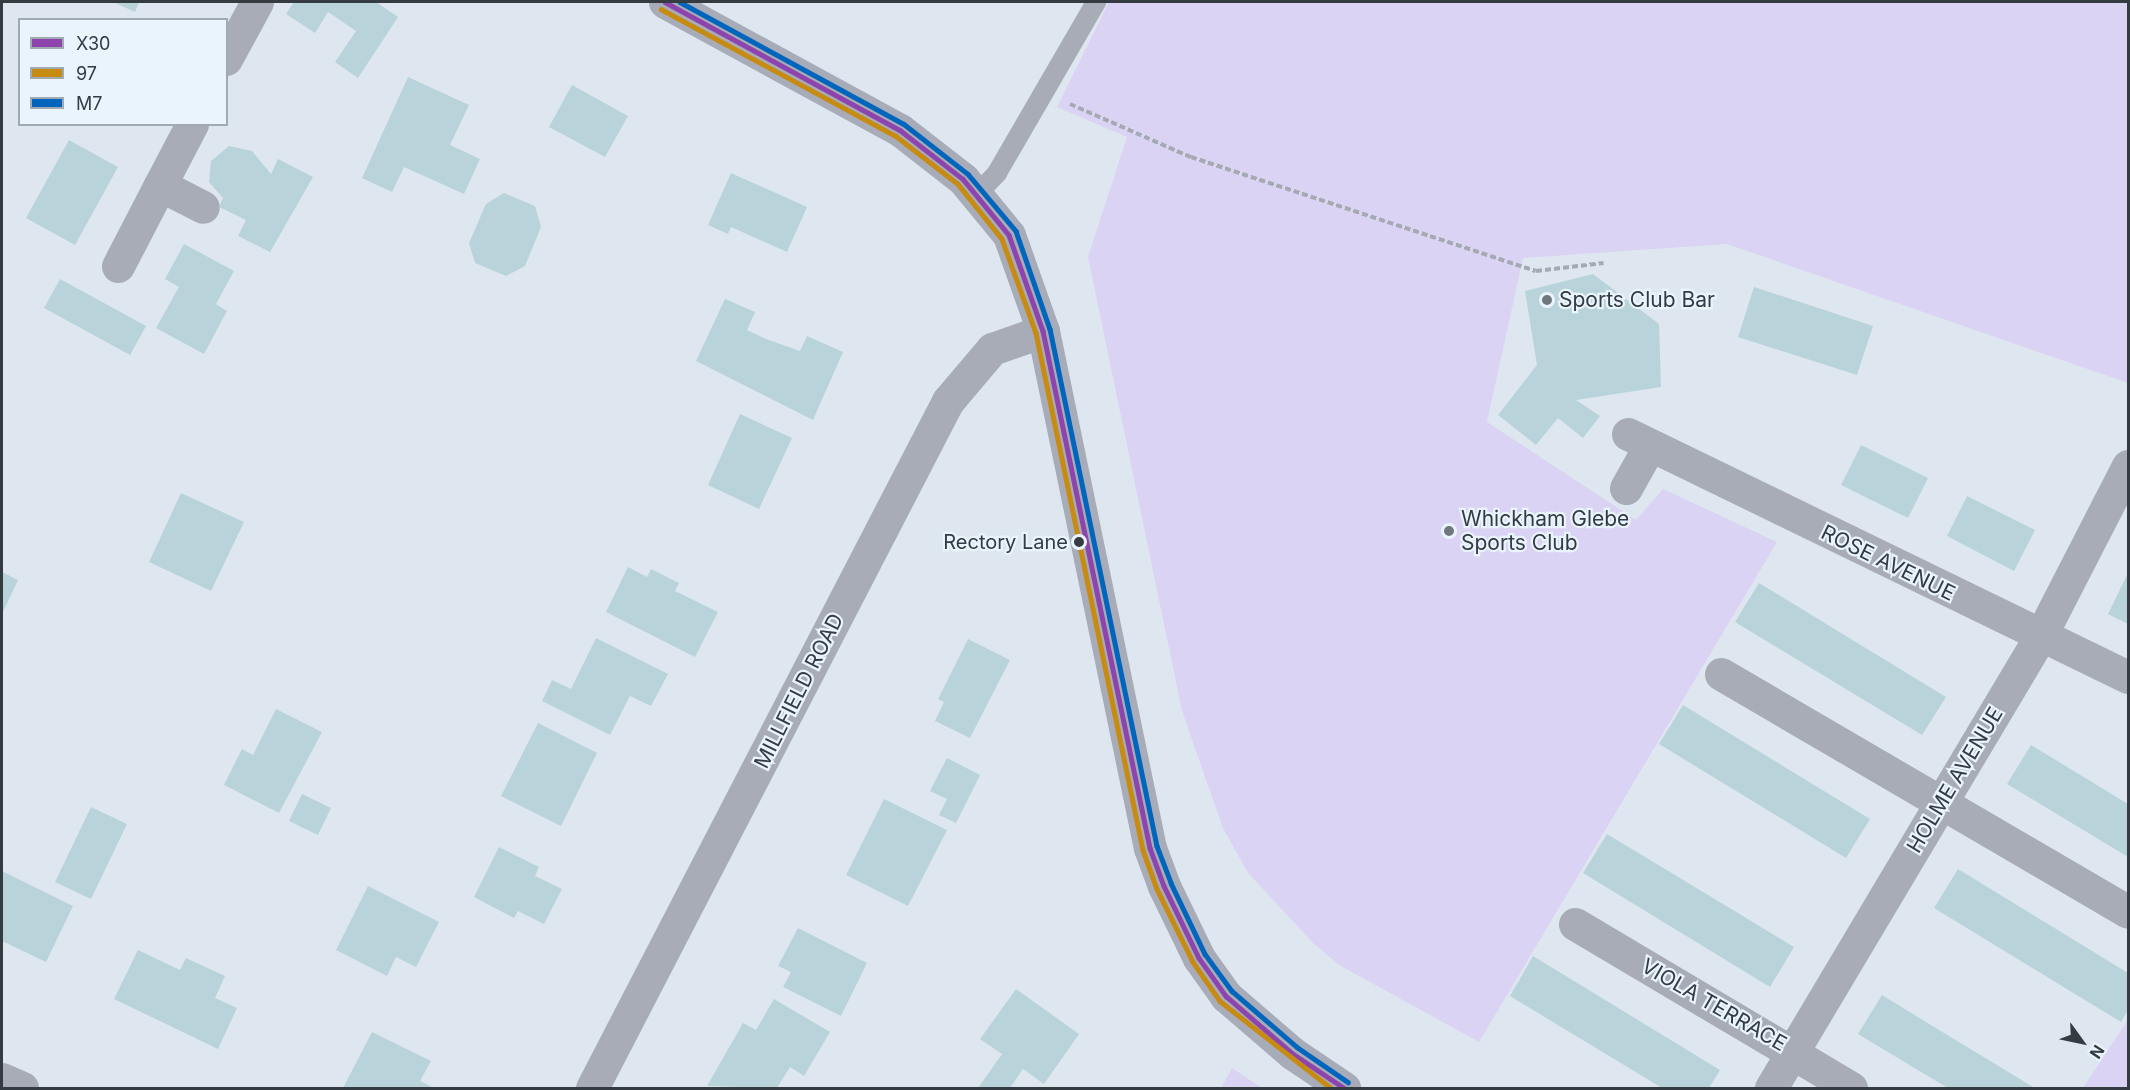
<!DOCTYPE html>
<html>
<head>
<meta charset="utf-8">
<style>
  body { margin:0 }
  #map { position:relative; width:2130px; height:1090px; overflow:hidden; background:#dee7ef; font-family:Inter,sans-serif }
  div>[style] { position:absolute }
  .green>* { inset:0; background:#dad3f4 }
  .building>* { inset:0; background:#b9d3db }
  .path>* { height:4px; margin-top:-2px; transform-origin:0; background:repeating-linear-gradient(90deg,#a5aab2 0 6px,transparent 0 9px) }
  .service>* { height:20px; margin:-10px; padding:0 10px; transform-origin:10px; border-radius:10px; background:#a8acb7 }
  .minor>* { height:33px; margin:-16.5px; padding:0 16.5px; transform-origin:16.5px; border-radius:16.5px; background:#a8acb7 }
  .secondary>* { height:33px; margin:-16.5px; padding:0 16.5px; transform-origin:16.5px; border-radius:16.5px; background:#a7acb8 }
  .bus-1>* { height:4.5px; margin:-2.25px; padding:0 2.25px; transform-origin:2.25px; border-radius:2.25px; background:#8e44ad }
  .bus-2>* { height:4.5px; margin:-2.25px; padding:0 2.25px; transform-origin:2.25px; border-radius:2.25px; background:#c68b10 }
  .bus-3>* { height:4.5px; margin:-2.25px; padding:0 2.25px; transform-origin:2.25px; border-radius:2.25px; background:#0065bd }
  .dots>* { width:16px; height:16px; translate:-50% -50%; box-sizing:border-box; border:3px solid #e9f4fd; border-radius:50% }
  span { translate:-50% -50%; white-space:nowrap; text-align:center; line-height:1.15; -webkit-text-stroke:4.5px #e9f4fd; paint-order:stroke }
  .bus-label { font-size:20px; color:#343b41 }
  .right { translate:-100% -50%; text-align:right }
  .poi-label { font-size:21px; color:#343b41 }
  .left { translate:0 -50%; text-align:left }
  .street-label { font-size:21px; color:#343b41 }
  .frame { position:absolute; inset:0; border:3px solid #343b41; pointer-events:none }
  .legend { position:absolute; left:18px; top:18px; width:210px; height:108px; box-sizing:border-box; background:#e9f4fd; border:2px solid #a1aab2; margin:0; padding:8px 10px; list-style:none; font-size:18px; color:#343b41 }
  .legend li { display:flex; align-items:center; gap:12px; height:30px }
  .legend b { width:30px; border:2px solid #a1aab2 }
  .north { position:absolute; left:2052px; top:1012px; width:60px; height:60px; -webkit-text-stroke:4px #e9f4fd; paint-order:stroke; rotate:123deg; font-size:16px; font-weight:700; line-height:24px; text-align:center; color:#343b41 }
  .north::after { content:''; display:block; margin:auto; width:21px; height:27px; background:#343b41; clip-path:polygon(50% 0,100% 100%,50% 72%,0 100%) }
</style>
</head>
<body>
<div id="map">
  <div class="green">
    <i style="clip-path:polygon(1109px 2px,2128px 2px,2128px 383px,1727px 244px,1523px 258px,1487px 422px,1636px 520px,1663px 489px,1777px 542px,1479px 1042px,1339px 965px,1313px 943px,1248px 873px,1223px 828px,1182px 711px,1088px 257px,1127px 137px,1057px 107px)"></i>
    <i style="clip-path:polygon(2128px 1018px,2128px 1088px,2083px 1088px,2125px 1024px)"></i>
    <i style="clip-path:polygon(1232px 1068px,1262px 1088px,1221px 1088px)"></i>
  </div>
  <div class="building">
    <i style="clip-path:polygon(113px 2px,139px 2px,135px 12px)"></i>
    <i style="clip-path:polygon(294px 2px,376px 2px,398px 17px,358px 78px,335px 62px,356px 31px,328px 12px,315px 33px,286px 14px)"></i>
    <i style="clip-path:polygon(408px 77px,469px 105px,450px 145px,480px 159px,464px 194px,404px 167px,392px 192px,362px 178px)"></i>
    <i style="clip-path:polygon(572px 85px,628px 116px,605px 157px,549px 127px)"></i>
    <i style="clip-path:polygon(69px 140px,118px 167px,75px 245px,26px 218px)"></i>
    <i style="clip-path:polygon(229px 146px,252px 151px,271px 174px,278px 159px,313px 177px,270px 252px,238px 236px,246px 220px,219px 207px,223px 198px,209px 182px,211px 161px)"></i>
    <i style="clip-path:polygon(731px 173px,807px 207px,787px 252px,731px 227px,728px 234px,708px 225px)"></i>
    <i style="clip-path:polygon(504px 193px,535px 206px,541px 227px,525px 266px,506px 276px,475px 263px,469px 243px,486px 204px)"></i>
    <i style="clip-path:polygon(184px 244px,234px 271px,216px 304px,227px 311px,204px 354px,156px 328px,179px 287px,165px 279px)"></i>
    <i style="clip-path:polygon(1593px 274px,1659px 324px,1661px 387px,1576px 400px,1600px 416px,1583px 438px,1558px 418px,1536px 445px,1498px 415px,1537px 365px,1525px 291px)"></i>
    <i style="clip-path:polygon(60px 279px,146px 326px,130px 355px,44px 308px)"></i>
    <i style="clip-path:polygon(1754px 287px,1873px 326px,1857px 375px,1738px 337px)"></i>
    <i style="clip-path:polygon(725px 299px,755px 312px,747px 330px,766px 339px,800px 351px,807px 336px,843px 352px,813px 420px,696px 361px)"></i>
    <i style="clip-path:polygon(740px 414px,792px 438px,759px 509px,708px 485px)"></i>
    <i style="clip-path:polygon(1861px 445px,1928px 478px,1908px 518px,1841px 485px)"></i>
    <i style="clip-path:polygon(181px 493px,244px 522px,211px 591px,149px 562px)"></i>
    <i style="clip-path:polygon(1967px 496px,2035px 530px,2014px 571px,1947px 536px)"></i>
    <i style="clip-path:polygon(628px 567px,647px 577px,651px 569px,679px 583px,675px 591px,718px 612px,695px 657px,606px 612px)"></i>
    <i style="clip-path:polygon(2px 572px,18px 580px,2px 614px)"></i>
    <i style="clip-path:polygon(2128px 573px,2128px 624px,2108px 614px)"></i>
    <i style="clip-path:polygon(1759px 583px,1946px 697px,1922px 735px,1735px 622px)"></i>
    <i style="clip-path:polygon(596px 638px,668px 674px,651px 706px,630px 696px,610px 735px,542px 701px,552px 680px,571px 689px)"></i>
    <i style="clip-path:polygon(968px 639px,1010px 660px,970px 738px,935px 721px,944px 702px,938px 699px)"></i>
    <i style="clip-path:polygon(1683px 705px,1870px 819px,1846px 858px,1659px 744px)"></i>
    <i style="clip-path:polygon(276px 709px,322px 732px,279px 813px,224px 785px,242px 749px,253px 755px)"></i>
    <i style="clip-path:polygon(538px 723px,597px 753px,561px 826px,501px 796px)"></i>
    <i style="clip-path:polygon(2031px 745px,2128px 804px,2128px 857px,2007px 784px)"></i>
    <i style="clip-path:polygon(947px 758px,980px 775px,956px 823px,939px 815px,947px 799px,930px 791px)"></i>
    <i style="clip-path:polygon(302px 794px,331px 808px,318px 835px,289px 821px)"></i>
    <i style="clip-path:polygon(884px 799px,947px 830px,908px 906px,846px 875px)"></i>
    <i style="clip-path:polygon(91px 807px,127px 824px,91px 899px,55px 882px)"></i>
    <i style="clip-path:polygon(1607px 834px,1794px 947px,1770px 987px,1583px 873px)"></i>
    <i style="clip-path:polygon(499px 847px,539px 867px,535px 876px,562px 889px,544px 924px,518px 911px,514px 918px,474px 897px)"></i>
    <i style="clip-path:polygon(1958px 869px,2128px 973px,2128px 1010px,2121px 1022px,1934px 908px)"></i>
    <i style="clip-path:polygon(2px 871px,73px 906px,46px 962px,2px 941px)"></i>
    <i style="clip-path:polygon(368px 886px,439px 922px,416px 967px,396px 957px,387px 976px,336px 950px)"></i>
    <i style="clip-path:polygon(798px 928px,867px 963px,841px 1016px,783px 987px,791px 972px,778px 966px)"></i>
    <i style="clip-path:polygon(138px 950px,180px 970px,186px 958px,225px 976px,215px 998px,237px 1008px,218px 1049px,114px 999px)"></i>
    <i style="clip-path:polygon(1533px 956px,1720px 1070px,1709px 1088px,1662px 1088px,1510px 996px)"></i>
    <i style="clip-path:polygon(1016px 989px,1079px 1034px,1044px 1084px,1023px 1069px,1010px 1088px,978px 1088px,1002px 1054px,980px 1039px)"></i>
    <i style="clip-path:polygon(1882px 995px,1944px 1033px,2035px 1088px,1948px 1088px,1921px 1072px,1858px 1034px)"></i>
    <i style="clip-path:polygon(774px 999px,830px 1032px,804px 1076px,790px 1067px,777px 1088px,707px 1086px,743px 1023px,756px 1030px)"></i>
    <i style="clip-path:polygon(372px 1032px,431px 1061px,420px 1081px,434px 1088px,343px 1088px)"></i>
  </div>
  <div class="path">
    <i style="left:1070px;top:104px;width:132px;rotate:23.7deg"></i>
    <i style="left:1191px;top:157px;width:363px;rotate:18.3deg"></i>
    <i style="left:1536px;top:271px;width:68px;rotate:-6.7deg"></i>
  </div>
  <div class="service">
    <i style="left:977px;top:194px;width:29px;rotate:-46deg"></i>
    <i style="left:997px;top:173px;width:198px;rotate:-59.9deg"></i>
  </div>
  <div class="minor">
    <i style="left:226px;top:59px;width:65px;rotate:-61.5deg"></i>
    <i style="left:160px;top:185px;width:69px;rotate:-62.3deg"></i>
    <i style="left:118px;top:266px;width:91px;rotate:-62.6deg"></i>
    <i style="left:160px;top:185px;width:48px;rotate:27.1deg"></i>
    <i style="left:1628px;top:434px;width:556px;rotate:25.92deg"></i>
    <i style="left:1626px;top:488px;width:49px;rotate:-60.8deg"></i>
    <i style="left:1721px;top:674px;width:471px;rotate:30.3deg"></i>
    <i style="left:1575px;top:924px;width:321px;rotate:30.7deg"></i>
    <i style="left:2px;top:1079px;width:22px;rotate:24deg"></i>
    <i style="left:592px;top:1088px;width:774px;rotate:-62.61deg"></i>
    <i style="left:948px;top:401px;width:68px;rotate:-49.8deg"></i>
    <i style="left:992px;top:349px;width:54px;rotate:-19.4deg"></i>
    <i style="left:1771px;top:1088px;width:527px;rotate:-59.2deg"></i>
    <i style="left:2041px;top:635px;width:190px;rotate:-62.8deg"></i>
  </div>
  <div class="secondary">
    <i style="left:665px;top:2px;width:268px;rotate:28.6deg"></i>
    <i style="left:900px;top:130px;width:80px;rotate:37.9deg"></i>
    <i style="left:963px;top:179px;width:72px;rotate:50.6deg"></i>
    <i style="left:1009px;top:235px;width:102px;rotate:70.5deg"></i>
    <i style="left:1043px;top:331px;width:528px;rotate:78.31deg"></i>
    <i style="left:1150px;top:848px;width:40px;rotate:69.8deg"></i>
    <i style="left:1164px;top:886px;width:80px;rotate:64.1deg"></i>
    <i style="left:1199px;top:958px;width:47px;rotate:54.6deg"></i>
    <i style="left:1226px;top:996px;width:87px;rotate:40.8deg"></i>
    <i style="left:1292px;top:1053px;width:63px;rotate:33.9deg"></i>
  </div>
  <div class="bus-1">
    <i style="left:665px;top:2px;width:268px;rotate:28.6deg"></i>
    <i style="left:900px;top:130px;width:80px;rotate:37.9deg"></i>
    <i style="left:963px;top:179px;width:72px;rotate:50.6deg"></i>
    <i style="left:1009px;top:235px;width:102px;rotate:70.5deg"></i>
    <i style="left:1043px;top:331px;width:528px;rotate:78.31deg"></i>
    <i style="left:1150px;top:848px;width:40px;rotate:69.8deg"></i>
    <i style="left:1164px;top:886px;width:80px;rotate:64.1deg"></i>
    <i style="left:1199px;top:958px;width:47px;rotate:54.6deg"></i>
    <i style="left:1226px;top:996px;width:87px;rotate:40.8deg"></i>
    <i style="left:1292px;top:1053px;width:63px;rotate:33.9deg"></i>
  </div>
  <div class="bus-2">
    <i style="left:661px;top:9px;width:267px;rotate:28.4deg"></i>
    <i style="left:896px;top:136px;width:78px;rotate:37.7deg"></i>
    <i style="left:958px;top:184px;width:70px;rotate:51.3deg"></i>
    <i style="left:1002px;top:239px;width:100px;rotate:70.1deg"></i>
    <i style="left:1036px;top:333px;width:528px;rotate:78.31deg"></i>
    <i style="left:1143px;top:850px;width:41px;rotate:70.3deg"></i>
    <i style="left:1157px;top:889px;width:81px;rotate:63.7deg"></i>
    <i style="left:1193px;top:962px;width:47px;rotate:55.3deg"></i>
    <i style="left:1220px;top:1001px;width:141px;rotate:38.1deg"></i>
  </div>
  <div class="bus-3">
    <i style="left:680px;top:2px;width:255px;rotate:28.6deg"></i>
    <i style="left:904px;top:124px;width:81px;rotate:38deg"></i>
    <i style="left:968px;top:174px;width:75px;rotate:49.9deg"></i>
    <i style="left:1016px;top:231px;width:104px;rotate:70.9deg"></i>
    <i style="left:1050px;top:329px;width:528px;rotate:78.31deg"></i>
    <i style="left:1157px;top:846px;width:40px;rotate:69deg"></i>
    <i style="left:1171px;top:883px;width:79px;rotate:64.4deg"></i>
    <i style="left:1205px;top:954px;width:46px;rotate:53.9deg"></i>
    <i style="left:1232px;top:991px;width:86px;rotate:40.7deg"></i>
    <i style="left:1297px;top:1047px;width:62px;rotate:34.5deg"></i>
  </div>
  <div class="dots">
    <i style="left:1547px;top:300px;background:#70777e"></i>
    <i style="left:1449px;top:531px;background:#70777e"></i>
    <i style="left:1079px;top:542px;background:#343b41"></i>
  </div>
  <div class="bus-label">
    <span class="right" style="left:1068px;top:542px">Rectory Lane</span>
  </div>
  <div class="poi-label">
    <span class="left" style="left:1559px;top:300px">Sports Club Bar</span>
    <span class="left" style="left:1461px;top:531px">Whickham Glebe<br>Sports Club</span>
  </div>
  <div class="street-label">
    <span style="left:1888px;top:563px;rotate:26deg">ROSE AVENUE</span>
    <span style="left:799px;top:691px;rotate:-63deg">MILLFIELD ROAD</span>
    <span style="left:1955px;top:780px;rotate:-59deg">HOLME AVENUE</span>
    <span style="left:1714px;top:1005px;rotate:30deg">VIOLA TERRACE</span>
  </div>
  <div class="frame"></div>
  <ul class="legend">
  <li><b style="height:8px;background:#8e44ad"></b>X30</li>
  <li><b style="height:8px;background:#c68b10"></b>97</li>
  <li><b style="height:8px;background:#0065bd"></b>M7</li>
  </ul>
  <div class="north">N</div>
</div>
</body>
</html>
